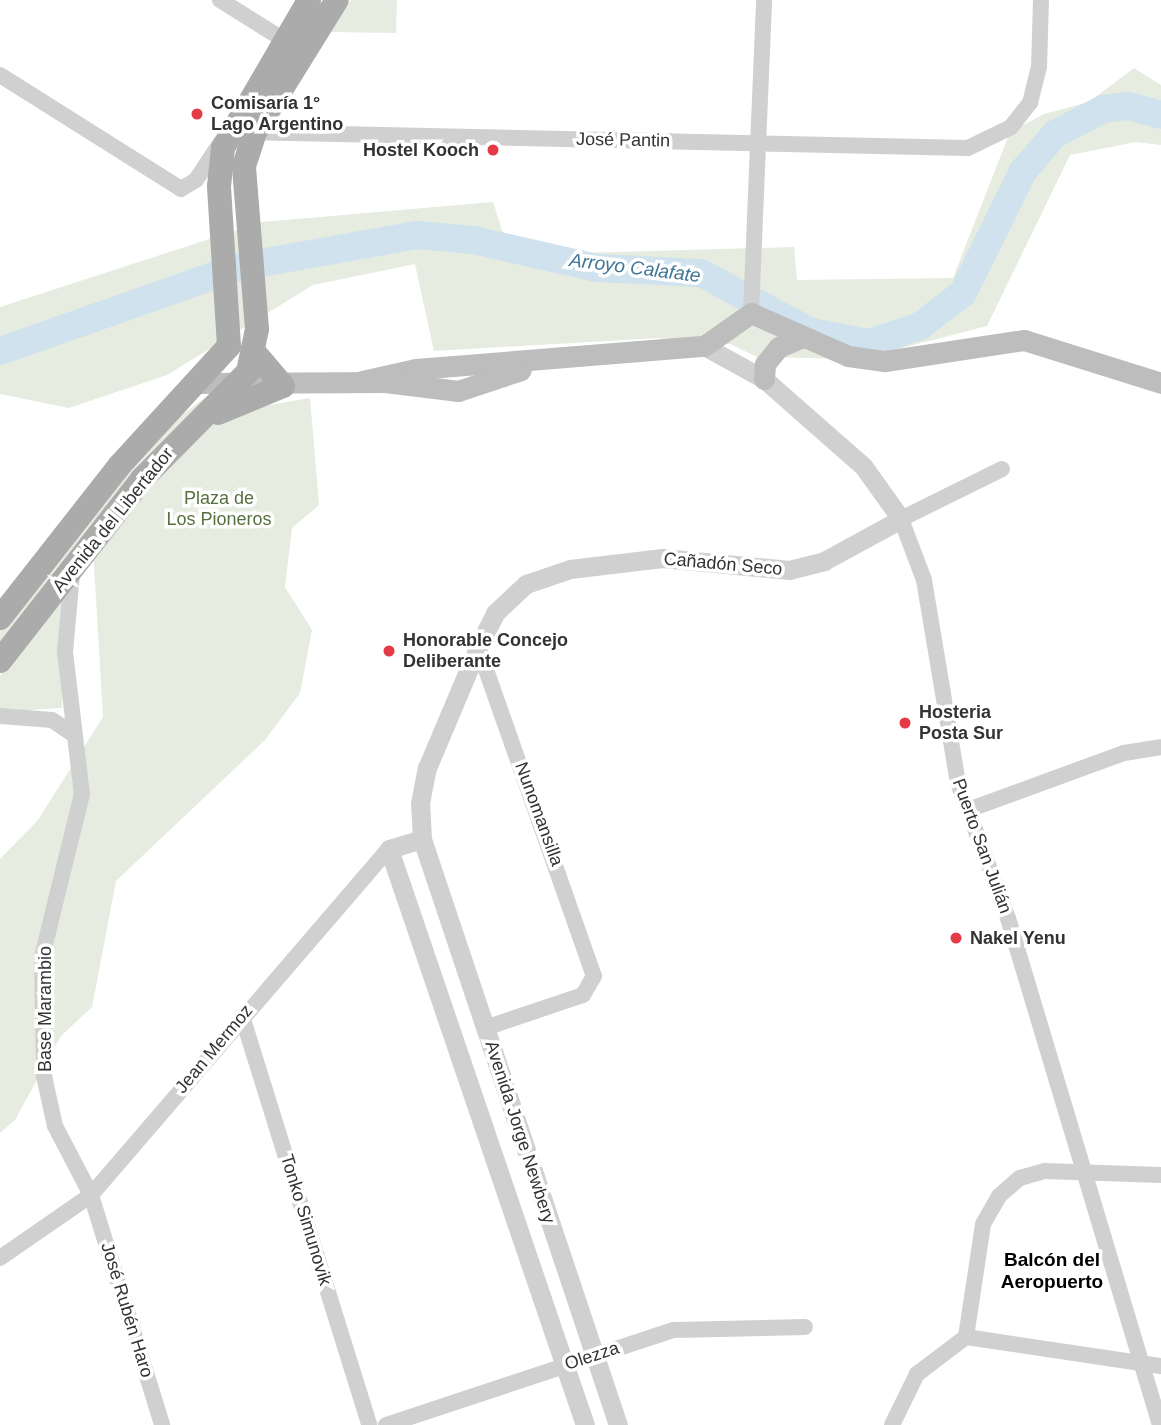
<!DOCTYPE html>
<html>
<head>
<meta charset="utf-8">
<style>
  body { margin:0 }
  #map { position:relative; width:1161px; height:1425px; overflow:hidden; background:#fff; font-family:Arial,sans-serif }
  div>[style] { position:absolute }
  .green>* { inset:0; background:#e6ecdf }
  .river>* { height:28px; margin:-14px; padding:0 14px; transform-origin:14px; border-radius:14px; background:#cfe2ee }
  .minor>* { height:16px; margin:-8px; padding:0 8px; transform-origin:8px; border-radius:8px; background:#d0d0d0 }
  .tertiary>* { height:19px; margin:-9.5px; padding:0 9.5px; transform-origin:9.5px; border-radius:9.5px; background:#d0d0d0 }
  .secondary>* { height:21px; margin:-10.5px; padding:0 10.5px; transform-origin:10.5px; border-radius:10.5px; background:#bdbdbd }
  .primary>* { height:24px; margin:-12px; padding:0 12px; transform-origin:12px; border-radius:12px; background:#ababab }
  .dots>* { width:19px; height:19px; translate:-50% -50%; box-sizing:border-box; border:4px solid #fff; border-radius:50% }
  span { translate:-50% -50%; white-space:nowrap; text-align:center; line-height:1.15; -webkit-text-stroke:7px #fff; paint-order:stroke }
  .poi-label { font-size:18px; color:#333; font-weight:700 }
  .left { translate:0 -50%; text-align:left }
  .right { translate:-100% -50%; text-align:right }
  .street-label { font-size:18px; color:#333 }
  .park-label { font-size:18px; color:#56703f }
  .water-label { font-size:19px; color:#3f7597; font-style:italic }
  .neighbourhood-label { font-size:19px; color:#000; font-weight:700 }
</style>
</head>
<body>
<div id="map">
  <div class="green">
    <i style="clip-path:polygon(351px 0,397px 0,396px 33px,331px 32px)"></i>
    <i style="clip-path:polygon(1134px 68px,1161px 85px,1161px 145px,1136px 142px,1070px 155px,987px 326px,859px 359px,757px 357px,730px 344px,658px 338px,434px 351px,415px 264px,313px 285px,167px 375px,69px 408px,0 394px,0 307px,262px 222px,493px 202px,510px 255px,794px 247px,797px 280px,953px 278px,1010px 132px,1044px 114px,1089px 102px)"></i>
    <i style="clip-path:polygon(210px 394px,0 646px,0 628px,85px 519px,171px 423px)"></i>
    <i style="clip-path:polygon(310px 398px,319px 505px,292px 528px,285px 587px,312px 630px,300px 693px,265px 740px,116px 881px,92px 1007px,61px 1036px,15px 1120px,0 1133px,0 859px,38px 820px,103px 717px,93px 549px,192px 435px,236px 411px)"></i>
    <i style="clip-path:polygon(62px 595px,62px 708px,0 712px,0 676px)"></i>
  </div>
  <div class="river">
    <i style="left:0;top:351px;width:253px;rotate:-19.4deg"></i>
    <i style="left:239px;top:267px;width:180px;rotate:-10.2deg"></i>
    <i style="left:416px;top:235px;width:57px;rotate:5deg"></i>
    <i style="left:473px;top:240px;width:126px;rotate:12.8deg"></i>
    <i style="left:596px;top:268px;width:105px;rotate:2.7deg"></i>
    <i style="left:701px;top:273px;width:125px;rotate:28.2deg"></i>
    <i style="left:811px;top:332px;width:59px;rotate:10.7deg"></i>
    <i style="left:869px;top:343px;width:54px;rotate:-18.4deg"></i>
    <i style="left:920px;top:326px;width:54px;rotate:-37.5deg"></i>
    <i style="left:963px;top:293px;width:136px;rotate:-63.8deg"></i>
    <i style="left:1023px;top:171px;width:49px;rotate:-49.1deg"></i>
    <i style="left:1055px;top:134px;width:54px;rotate:-27.5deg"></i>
    <i style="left:1103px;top:109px;width:25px;rotate:-7deg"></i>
    <i style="left:1128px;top:106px;width:34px;rotate:15deg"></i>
  </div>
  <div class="minor">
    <i style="left:220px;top:0;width:75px;rotate:32deg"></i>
    <i style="left:0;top:75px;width:214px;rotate:32.2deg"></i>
    <i style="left:181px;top:189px;width:17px;rotate:-31deg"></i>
    <i style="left:196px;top:180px;width:45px;rotate:-56.7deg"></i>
    <i style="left:248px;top:132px;width:720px;rotate:1.27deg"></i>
    <i style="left:968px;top:148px;width:48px;rotate:-26deg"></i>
    <i style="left:1011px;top:127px;width:31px;rotate:-52deg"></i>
    <i style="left:1030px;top:103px;width:37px;rotate:-76deg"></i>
    <i style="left:1039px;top:67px;width:67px;rotate:-88.3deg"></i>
    <i style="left:751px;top:313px;width:313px;rotate:-87.6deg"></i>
    <i style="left:1002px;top:469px;width:113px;rotate:153.7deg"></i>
    <i style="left:901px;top:519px;width:65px;rotate:69.3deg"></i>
    <i style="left:924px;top:580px;width:206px;rotate:80.5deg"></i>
    <i style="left:958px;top:783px;width:144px;rotate:69.7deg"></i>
    <i style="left:1008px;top:918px;width:529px;rotate:73.31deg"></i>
    <i style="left:72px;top:574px;width:78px;rotate:95.1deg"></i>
    <i style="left:65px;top:652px;width:143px;rotate:83.2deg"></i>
    <i style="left:82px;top:794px;width:168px;rotate:103.8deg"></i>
    <i style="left:42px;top:957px;width:119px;rotate:89deg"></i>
    <i style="left:44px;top:1076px;width:51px;rotate:77.6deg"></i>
    <i style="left:55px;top:1126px;width:78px;rotate:62.4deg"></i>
    <i style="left:91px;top:1195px;width:241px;rotate:72.8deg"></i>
    <i style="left:478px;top:647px;width:349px;rotate:70.6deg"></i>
    <i style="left:594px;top:976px;width:22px;rotate:120deg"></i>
    <i style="left:583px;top:995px;width:103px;rotate:161.4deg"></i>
    <i style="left:0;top:716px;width:52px;rotate:4.4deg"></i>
    <i style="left:52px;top:720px;width:27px;rotate:34deg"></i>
    <i style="left:968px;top:810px;width:166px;rotate:-20.1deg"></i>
    <i style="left:1124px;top:753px;width:37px;rotate:-9deg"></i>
    <i style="left:242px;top:1016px;width:428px;rotate:72.7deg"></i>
    <i style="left:0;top:1258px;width:111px;rotate:-34.7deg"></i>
    <i style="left:91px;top:1195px;width:457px;rotate:-49.3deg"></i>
    <i style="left:966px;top:1337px;width:197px;rotate:8.5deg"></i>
    <i style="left:386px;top:1425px;width:303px;rotate:-18.3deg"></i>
    <i style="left:674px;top:1330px;width:131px;rotate:-1.3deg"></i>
    <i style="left:892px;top:1425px;width:57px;rotate:-63.9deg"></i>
    <i style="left:917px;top:1374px;width:61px;rotate:-37.1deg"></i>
    <i style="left:966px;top:1337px;width:114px;rotate:-81.4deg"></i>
    <i style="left:983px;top:1224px;width:32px;rotate:-60deg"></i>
    <i style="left:999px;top:1196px;width:28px;rotate:-41deg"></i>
    <i style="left:1020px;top:1178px;width:26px;rotate:-16deg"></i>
    <i style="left:1045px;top:1171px;width:116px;rotate:2deg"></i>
  </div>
  <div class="tertiary">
    <i style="left:422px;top:839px;width:34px;rotate:163deg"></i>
    <i style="left:389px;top:849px;width:608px;rotate:71.21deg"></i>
    <i style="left:618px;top:1425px;width:618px;rotate:-108.49deg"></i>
    <i style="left:422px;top:839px;width:36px;rotate:-93deg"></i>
    <i style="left:420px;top:803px;width:36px;rotate:-79deg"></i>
    <i style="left:427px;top:768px;width:131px;rotate:-67.1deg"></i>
    <i style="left:478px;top:647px;width:38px;rotate:-63deg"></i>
    <i style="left:495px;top:613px;width:42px;rotate:-43.1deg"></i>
    <i style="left:526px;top:584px;width:46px;rotate:-18.8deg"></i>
    <i style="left:570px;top:569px;width:93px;rotate:-6.8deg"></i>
    <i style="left:662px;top:558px;width:128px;rotate:5.4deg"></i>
    <i style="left:789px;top:570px;width:36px;rotate:-14deg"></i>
    <i style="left:824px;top:561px;width:88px;rotate:-28.6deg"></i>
    <i style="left:901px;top:519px;width:65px;rotate:-125.6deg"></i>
    <i style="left:863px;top:466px;width:132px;rotate:-138.7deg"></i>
    <i style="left:764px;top:379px;width:68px;rotate:-151.2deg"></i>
  </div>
  <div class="secondary">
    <i style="left:764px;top:379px;width:15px;rotate:-86deg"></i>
    <i style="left:765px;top:364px;width:22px;rotate:-51deg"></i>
    <i style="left:779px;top:347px;width:23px;rotate:-23deg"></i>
    <i style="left:362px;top:381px;width:55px;rotate:-12.5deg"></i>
    <i style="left:416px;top:369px;width:289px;rotate:-4.6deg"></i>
    <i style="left:704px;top:346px;width:57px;rotate:-35.1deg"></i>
    <i style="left:751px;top:313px;width:106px;rotate:23.9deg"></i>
    <i style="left:848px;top:356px;width:37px;rotate:8deg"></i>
    <i style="left:885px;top:361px;width:141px;rotate:-8.6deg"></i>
    <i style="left:1024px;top:340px;width:144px;rotate:17.4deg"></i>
    <i style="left:197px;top:383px;width:188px;rotate:-0.3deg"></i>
    <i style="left:385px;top:382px;width:74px;rotate:7deg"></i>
    <i style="left:458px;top:391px;width:66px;rotate:-18.4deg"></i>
  </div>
  <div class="primary">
    <i style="left:218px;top:413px;width:70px;rotate:-22.6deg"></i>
    <i style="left:283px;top:386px;width:43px;rotate:-130.3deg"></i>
    <i style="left:0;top:618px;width:193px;rotate:-51.9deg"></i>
    <i style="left:119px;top:466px;width:163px;rotate:-47.5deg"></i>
    <i style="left:229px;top:346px;width:160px;rotate:-93.6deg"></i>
    <i style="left:219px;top:186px;width:38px;rotate:-84deg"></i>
    <i style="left:223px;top:148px;width:171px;rotate:-59.8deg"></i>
    <i style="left:0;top:661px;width:231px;rotate:-52deg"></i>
    <i style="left:142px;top:479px;width:151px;rotate:-45.3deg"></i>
    <i style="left:248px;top:372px;width:44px;rotate:-78.2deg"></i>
    <i style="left:257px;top:329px;width:164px;rotate:-94.6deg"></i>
    <i style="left:244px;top:166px;width:36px;rotate:-72deg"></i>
    <i style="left:255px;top:132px;width:155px;rotate:-58.2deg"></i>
  </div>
  <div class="dots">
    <i style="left:197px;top:114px;background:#e63946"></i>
    <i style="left:493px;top:150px;background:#e63946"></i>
    <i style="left:389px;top:651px;background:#e63946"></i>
    <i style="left:905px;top:723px;background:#e63946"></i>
    <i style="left:956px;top:938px;background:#e63946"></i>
  </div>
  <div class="poi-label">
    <span class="left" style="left:211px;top:114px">Comisaría 1°<br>Lago Argentino</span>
    <span class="right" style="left:479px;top:150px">Hostel Kooch</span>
    <span class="left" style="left:403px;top:651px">Honorable Concejo<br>Deliberante</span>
    <span class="left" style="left:919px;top:723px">Hosteria<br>Posta Sur</span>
    <span class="left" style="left:970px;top:938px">Nakel Yenu</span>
  </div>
  <div class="street-label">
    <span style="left:623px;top:140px;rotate:1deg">José Pantin</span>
    <span style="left:113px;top:520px;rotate:-51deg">Avenida del Libertador</span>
    <span style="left:723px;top:564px;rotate:5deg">Cañadón Seco</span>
    <span style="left:539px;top:814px;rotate:70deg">Nunomansilla</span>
    <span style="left:982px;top:846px;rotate:70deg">Puerto San Julián</span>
    <span style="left:45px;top:1009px;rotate:-90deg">Base Marambio</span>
    <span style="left:214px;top:1049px;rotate:-50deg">Jean Mermoz</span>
    <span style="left:520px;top:1132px;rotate:72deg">Avenida Jorge Newbery</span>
    <span style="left:306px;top:1220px;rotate:73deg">Tonko Simunovik</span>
    <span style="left:127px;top:1310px;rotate:73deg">José Rubén Haro</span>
    <span style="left:592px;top:1356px;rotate:-18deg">Olezza</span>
  </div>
  <div class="park-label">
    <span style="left:219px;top:509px">Plaza de<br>Los Pioneros</span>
  </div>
  <div class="water-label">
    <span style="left:635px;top:268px;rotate:7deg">Arroyo Calafate</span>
  </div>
  <div class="neighbourhood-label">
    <span style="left:1052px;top:1271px">Balcón del<br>Aeropuerto</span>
  </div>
</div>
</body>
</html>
